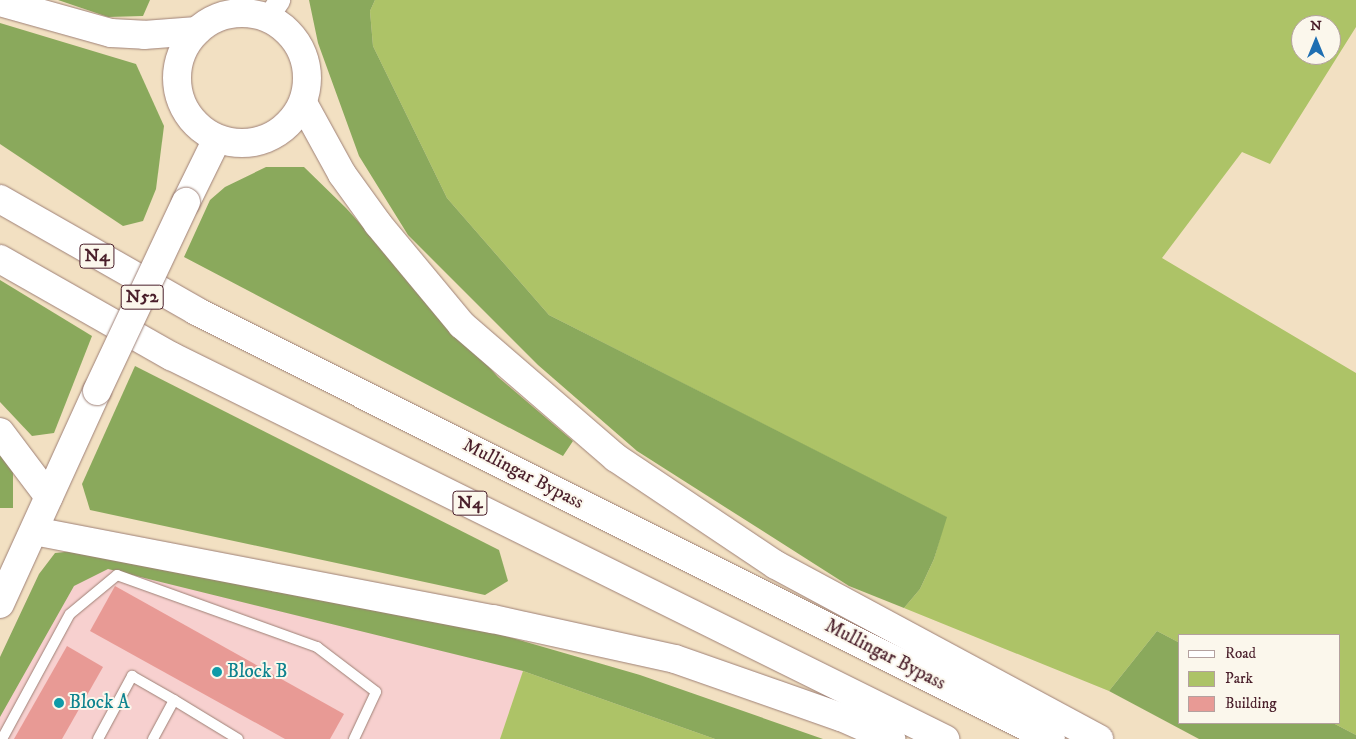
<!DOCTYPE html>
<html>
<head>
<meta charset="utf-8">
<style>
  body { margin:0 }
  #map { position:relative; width:1356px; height:739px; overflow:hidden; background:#f2e0c2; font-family:"IM FELL DW Pica",serif }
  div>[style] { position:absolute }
  .built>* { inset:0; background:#f7d0cf }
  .green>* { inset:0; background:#adc367 }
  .forest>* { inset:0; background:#8aa95c }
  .building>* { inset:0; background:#e89a95 }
  .roads { filter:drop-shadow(0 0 1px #9e8076) drop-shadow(0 0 1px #9e8076) }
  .service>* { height:10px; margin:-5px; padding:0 5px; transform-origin:5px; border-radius:5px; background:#fff }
  .minor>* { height:21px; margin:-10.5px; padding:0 10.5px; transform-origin:10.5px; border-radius:10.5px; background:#fff }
  .primary>* { height:28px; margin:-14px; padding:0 14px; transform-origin:14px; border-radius:14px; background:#fff }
  .primary>.ring { margin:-14px; padding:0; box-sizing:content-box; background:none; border:28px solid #fff; border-radius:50% }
  .trunk>* { height:28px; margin:-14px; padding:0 14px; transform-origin:14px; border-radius:14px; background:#fff }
  .bridges { filter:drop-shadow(0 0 1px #9e8076) drop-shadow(0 0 1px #9e8076) }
  .primary-bridge>* { height:28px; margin:-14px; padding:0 14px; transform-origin:14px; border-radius:14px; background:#fff }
  .dots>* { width:14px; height:14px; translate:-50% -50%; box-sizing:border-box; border:2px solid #fbf7ec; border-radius:50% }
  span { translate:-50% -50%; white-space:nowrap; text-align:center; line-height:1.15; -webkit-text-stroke:4px #fbf7ec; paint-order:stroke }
  .shield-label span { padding:1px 4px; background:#fbf7ec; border:1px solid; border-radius:4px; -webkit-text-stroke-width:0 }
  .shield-label { font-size:18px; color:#4a1f2b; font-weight:700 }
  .street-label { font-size:19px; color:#4a1f2b }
  .culture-label { font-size:19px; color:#0d838f }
  .left { translate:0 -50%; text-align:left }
  .legend { position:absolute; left:1178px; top:634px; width:162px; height:90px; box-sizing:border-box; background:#fbf7ec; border:1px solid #b4a19f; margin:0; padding:6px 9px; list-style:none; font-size:15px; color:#4a1f2b }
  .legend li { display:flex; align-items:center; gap:10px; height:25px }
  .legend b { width:25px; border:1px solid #b4a19f }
  .north { position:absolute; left:1291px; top:15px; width:50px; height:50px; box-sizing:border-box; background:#fbf7ec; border:1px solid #b4a19f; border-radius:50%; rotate:0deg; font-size:14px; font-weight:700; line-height:20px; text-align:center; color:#4a1f2b }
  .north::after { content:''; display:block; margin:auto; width:18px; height:22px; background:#1f6fb2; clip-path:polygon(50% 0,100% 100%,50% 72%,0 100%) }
</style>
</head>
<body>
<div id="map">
  <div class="built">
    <i style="clip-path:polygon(94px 549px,523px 671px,500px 739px,0 739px,0 657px,39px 574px,55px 553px)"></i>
  </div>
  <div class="green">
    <i style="clip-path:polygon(evenodd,375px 0,1356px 0,1356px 27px,1270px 164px,1242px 152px,1162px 258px,1356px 373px,1356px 735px,1333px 723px,1340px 723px,1340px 635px,1180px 635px,1180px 643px,1157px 631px,1109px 691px,904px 608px,920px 589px,934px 559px,946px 517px,549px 315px,447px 198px,373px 46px,370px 11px,375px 0,1301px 25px,1331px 25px,1331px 55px,1301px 55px,1301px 25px)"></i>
    <i style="clip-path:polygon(523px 671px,715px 739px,500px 739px)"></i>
  </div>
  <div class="forest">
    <i style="clip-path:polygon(58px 0,150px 0,143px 16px,108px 17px)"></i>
    <i style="clip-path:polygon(309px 0,375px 0,370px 11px,373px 46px,447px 198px,549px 315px,947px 517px,934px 559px,920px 589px,904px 608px,849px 586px,637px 451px,538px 365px,408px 235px,359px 156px,318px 43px)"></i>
    <i style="clip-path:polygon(0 23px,136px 64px,164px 126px,156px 189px,143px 221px,123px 226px,0 144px)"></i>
    <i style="clip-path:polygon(266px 167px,304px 167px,346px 208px,498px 377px,573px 441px,563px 456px,184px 257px,210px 200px,225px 187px)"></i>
    <i style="clip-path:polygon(0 280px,92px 336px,54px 433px,32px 436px,0 402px)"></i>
    <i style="clip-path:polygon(135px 366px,499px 550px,508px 581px,485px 595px,90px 510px,82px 484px)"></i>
    <i style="clip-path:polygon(0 454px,13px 467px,13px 508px,0 508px)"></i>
    <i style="clip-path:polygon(94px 549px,488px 631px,640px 675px,823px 739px,715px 739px,523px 671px,108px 569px,74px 586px,0 717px,0 657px,39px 574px,55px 553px)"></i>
    <i style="clip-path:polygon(1157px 631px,1180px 643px,1180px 723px,1333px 723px,1356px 735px,1356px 739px,1199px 739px,1109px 691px)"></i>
  </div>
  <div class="building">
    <i style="clip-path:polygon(115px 586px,344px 714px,330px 739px,285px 739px,90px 631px)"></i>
    <i style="clip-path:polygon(67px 646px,103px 667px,62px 739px,14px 739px)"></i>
  </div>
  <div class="roads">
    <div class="service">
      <i style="left:2px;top:739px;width:142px;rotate:-61.5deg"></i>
      <i style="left:70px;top:614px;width:61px;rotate:-39.7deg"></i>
      <i style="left:117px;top:575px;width:213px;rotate:19.8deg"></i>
      <i style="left:317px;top:647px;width:74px;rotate:37.3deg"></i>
      <i style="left:376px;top:692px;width:52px;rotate:115.1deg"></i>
      <i style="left:98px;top:739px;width:72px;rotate:-61.6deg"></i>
      <i style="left:132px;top:676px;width:48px;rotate:29.7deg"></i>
      <i style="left:153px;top:739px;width:44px;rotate:-61.7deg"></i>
      <i style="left:174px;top:700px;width:75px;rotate:31.4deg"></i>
    </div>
    <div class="minor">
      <i style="left:267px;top:18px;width:22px;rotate:-56deg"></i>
    </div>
    <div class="primary">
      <i class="ring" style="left:177px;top:13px;width:102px;height:102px"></i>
      <i style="left:186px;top:202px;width:70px;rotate:-63.8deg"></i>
      <i style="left:0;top:604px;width:234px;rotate:-65.5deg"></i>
    </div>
    <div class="trunk">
      <i style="left:0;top:2px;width:115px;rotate:15.6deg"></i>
      <i style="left:111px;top:33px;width:33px;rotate:3deg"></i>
      <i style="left:144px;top:35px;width:53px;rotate:-4.3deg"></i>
      <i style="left:303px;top:103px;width:81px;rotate:61.2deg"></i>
      <i style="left:342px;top:174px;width:62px;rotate:54.2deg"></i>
      <i style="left:378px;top:224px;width:131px;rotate:50.3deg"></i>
      <i style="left:462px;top:325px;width:203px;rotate:40.8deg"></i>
      <i style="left:616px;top:458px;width:192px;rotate:33.8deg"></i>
      <i style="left:776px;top:565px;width:367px;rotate:28.3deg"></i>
      <i style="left:0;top:199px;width:226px;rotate:29.7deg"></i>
      <i style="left:196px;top:311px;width:956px;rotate:26.59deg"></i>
      <i style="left:0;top:259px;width:197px;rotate:29.6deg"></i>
      <i style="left:171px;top:356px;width:864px;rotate:26.33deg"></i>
      <i style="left:0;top:432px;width:81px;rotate:53deg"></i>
      <i style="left:34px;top:531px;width:467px;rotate:10.9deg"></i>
      <i style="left:493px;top:619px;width:186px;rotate:12.4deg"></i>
      <i style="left:675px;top:659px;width:176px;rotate:19.3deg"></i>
      <i style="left:841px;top:717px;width:55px;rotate:23.7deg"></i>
    </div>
  </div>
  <div class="bridges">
    <div class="primary-bridge">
      <i style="left:97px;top:391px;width:209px;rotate:-64.8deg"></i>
    </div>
  </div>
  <div class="dots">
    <i style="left:217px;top:672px;background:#0f9aa8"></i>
    <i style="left:59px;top:703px;background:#0f9aa8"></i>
  </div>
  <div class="shield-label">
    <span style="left:97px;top:256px">N4</span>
    <span style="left:142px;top:297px">N52</span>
    <span style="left:470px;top:503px">N4</span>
  </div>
  <div class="street-label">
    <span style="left:523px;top:474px;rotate:27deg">Mullingar Bypass</span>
    <span style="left:885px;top:655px;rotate:27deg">Mullingar Bypass</span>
  </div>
  <div class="culture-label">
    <span class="left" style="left:227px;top:672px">Block B</span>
    <span class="left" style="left:69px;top:703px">Block A</span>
  </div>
  <ul class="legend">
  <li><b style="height:6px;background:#fff"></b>Road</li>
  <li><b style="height:14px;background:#adc367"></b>Park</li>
  <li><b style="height:14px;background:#e89a95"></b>Building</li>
  </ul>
  <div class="north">N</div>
</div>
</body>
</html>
